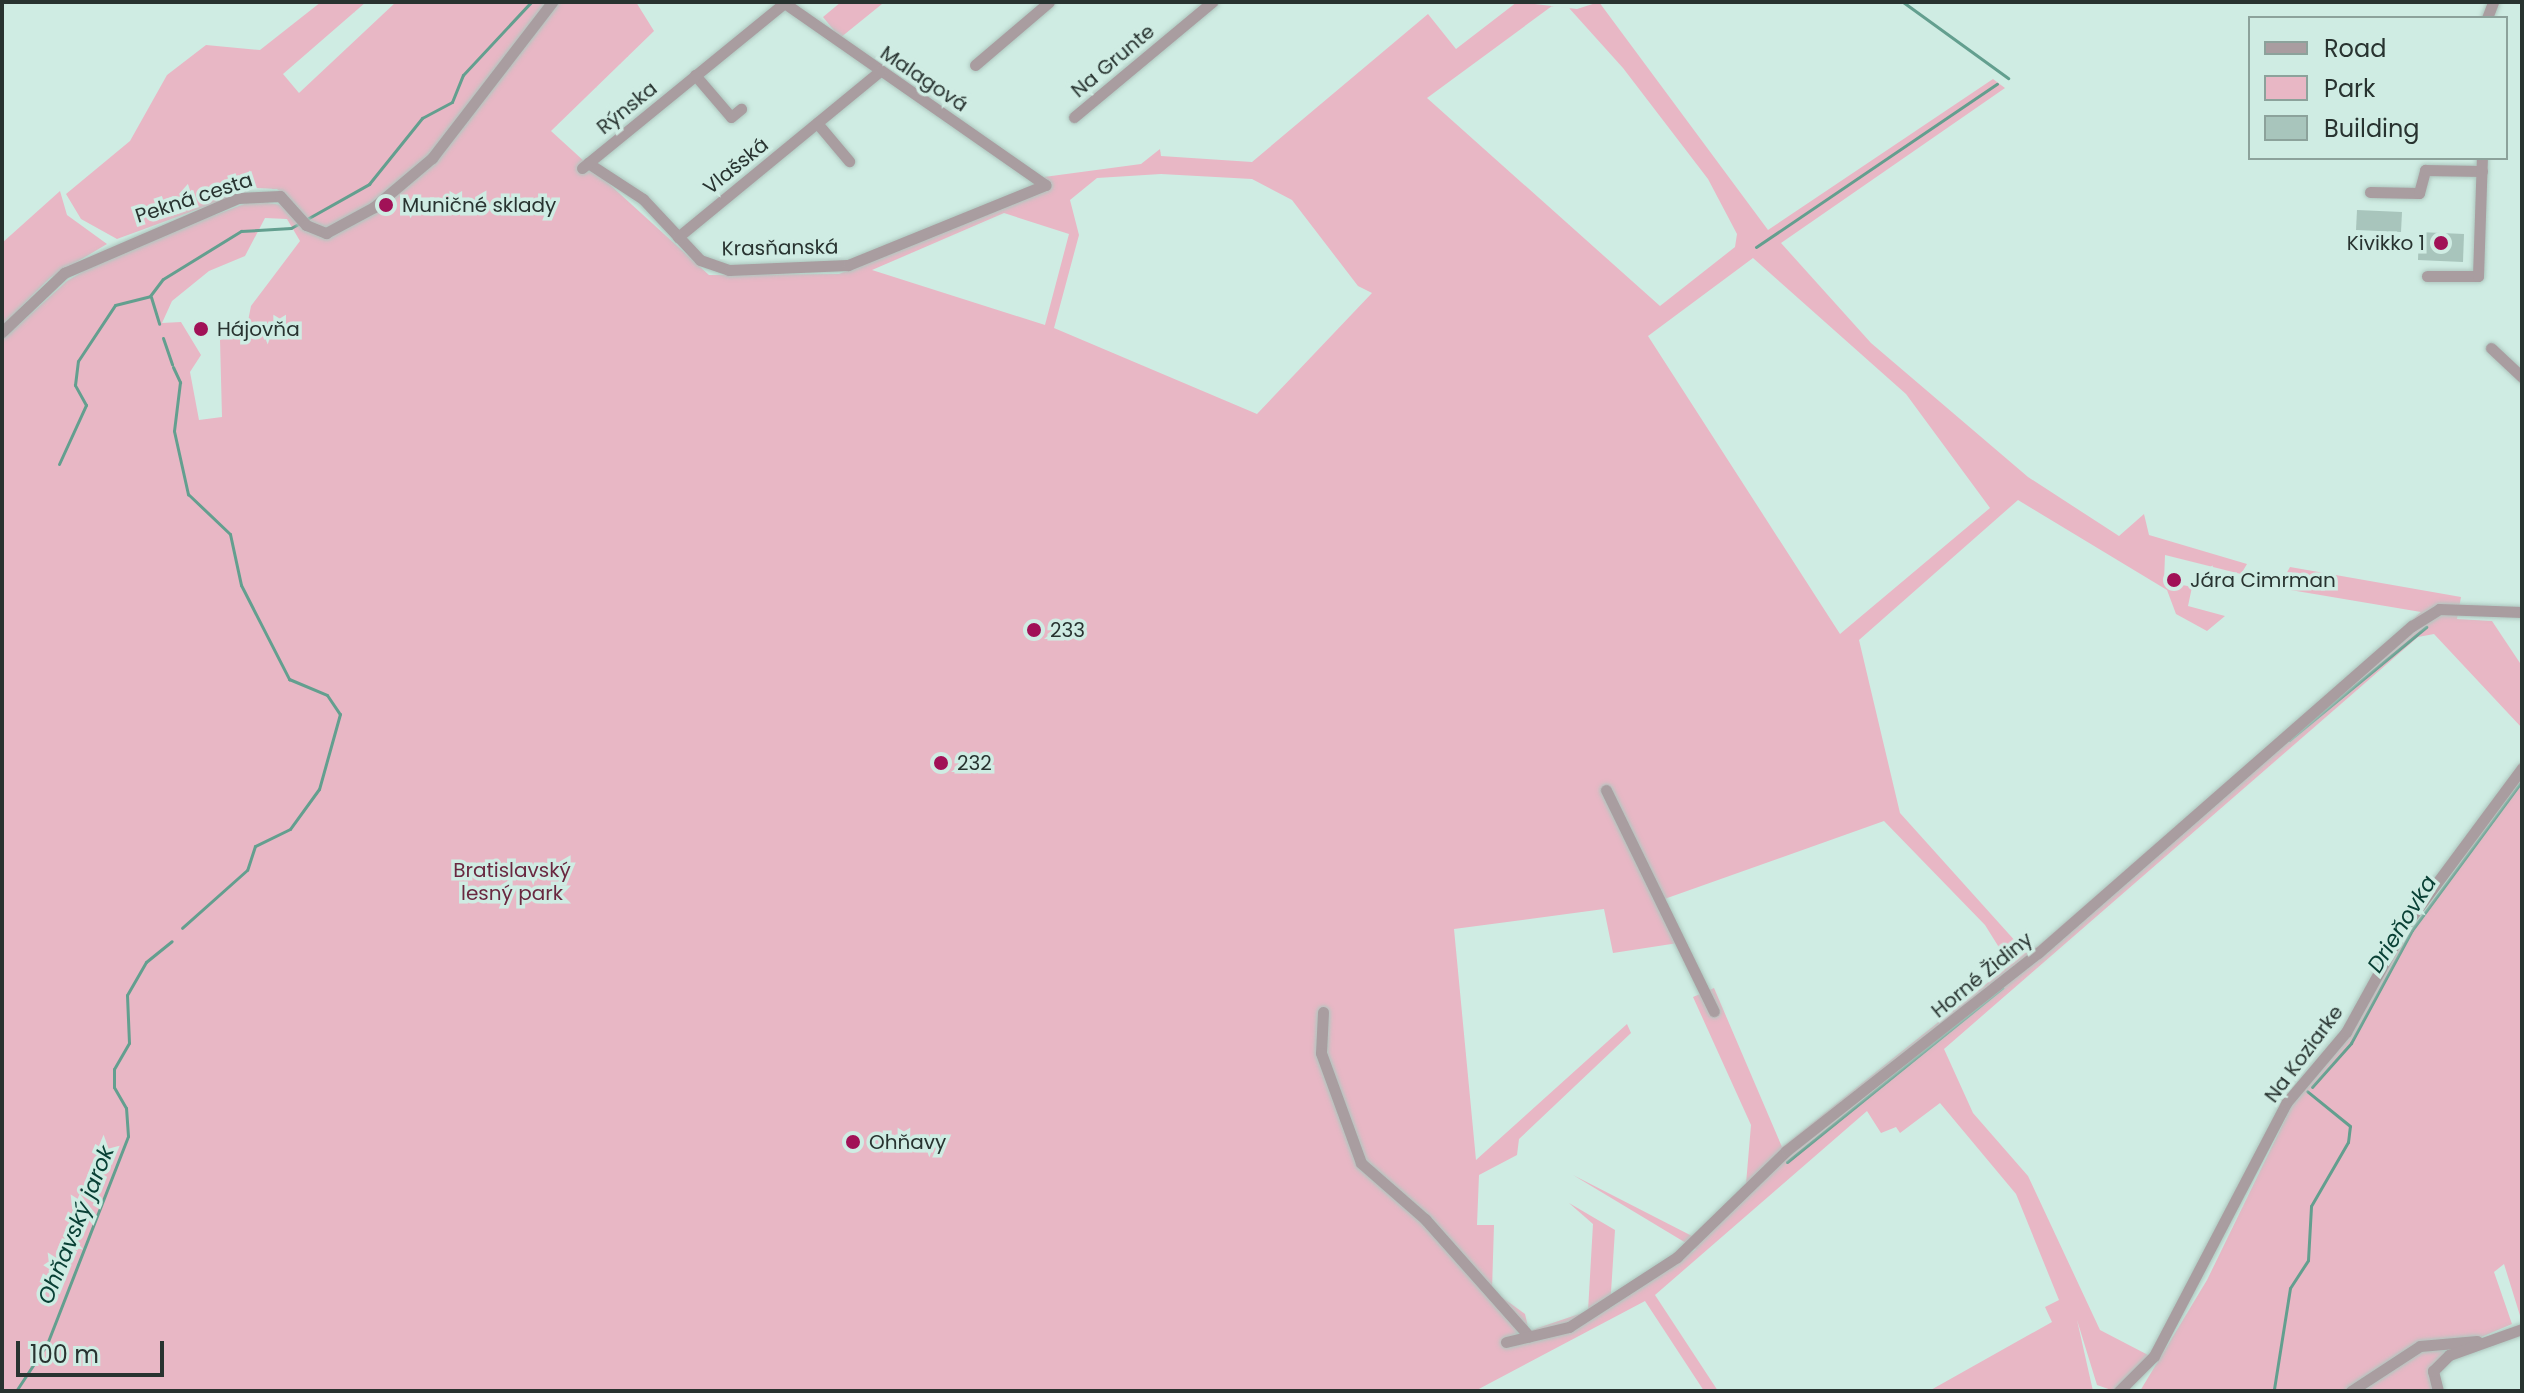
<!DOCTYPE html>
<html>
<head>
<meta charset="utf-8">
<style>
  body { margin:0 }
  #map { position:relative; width:2524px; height:1393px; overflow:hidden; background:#cfece3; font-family:Poppins,sans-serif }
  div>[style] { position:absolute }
  .green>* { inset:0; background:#e8b7c5 }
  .stream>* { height:3px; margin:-1.5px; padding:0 1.5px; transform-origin:1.5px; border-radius:1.5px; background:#639f8f }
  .building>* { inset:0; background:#a8c5bc }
  .roads { filter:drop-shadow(0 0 2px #aec7bf) drop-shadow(0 0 2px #aec7bf) }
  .minor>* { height:11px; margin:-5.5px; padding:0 5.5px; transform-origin:5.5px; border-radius:5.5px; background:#a99da0 }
  .dots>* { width:22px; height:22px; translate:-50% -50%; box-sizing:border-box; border:4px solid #cfece3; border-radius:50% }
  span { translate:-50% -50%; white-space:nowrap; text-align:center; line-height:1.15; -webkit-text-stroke:7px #cfece3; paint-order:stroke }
  .street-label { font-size:20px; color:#283330 }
  .poi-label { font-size:20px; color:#283330 }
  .left { translate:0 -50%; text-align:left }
  .right { translate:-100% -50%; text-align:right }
  .park-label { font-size:20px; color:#692840 }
  .water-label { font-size:22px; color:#094035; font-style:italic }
  .frame { position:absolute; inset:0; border:4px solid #283330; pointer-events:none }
  .legend { position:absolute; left:2248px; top:16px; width:260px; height:144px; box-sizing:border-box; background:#cfece3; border:2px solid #8ca29b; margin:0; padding:10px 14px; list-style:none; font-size:24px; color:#283330 }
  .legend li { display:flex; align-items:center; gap:16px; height:40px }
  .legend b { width:40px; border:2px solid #8ca29b }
  .scale { position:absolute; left:16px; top:1341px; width:148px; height:36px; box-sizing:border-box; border:4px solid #283330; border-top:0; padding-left:10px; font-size:24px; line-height:28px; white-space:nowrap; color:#283330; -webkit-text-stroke:6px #cfece3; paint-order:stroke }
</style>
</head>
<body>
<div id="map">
  <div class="green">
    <i style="clip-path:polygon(evenodd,321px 2px,366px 2px,283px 74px,299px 93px,396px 2px,636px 2px,654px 31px,551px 131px,709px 275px,839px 274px,1052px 186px,1044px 177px,1141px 164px,1160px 149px,1161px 156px,1252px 162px,1428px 14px,1456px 49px,1517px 2px,1577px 9px,1599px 2px,1768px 230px,1993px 79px,2005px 88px,1781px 243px,1871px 343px,2028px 477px,2119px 536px,2144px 514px,2149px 535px,2247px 564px,2241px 574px,2165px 555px,2164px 581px,2192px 587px,2188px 606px,2225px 616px,2207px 631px,2176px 614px,2167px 590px,2018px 500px,1859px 640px,1900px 813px,2026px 953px,2038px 946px,2421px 612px,2260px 585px,2280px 585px,2290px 567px,2461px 597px,2457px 619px,2492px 621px,2522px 666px,2522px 728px,2434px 634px,2418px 637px,1944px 1049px,1973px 1113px,2028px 1176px,2100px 1330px,2150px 1356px,2114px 1391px,2097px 1385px,2077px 1320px,2093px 1391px,1929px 1391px,2052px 1322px,2045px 1307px,2059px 1300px,2016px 1194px,1940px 1103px,1900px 1133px,1896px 1127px,1881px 1133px,1867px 1111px,1655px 1295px,1718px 1391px,1704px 1391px,1645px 1301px,1475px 1391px,2px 1391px,2px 340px,67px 281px,114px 253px,252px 201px,298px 207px,277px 189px,256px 188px,117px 239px,81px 219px,66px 194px,130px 141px,167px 75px,206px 45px,260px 50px,321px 2px,1552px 6px,1569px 8px,1623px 68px,1708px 179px,1737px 234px,1735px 247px,1660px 306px,1427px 98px,1552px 6px,321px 2px,1161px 174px,1252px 179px,1292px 200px,1358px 286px,1372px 293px,1257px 414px,1054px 328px,1079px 235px,1070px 200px,1097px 178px,1161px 174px,321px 2px,1004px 213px,1069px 234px,1045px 325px,872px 270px,1004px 213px,321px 2px,265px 218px,287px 219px,300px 241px,251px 306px,247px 326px,220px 340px,222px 417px,199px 420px,190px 372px,201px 355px,181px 322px,162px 323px,172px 301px,209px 271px,245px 256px,265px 218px,321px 2px,1753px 258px,1906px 394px,1990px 508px,1840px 634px,1648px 336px,1753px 258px,321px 2px,1884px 821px,1985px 925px,2010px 965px,1782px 1147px,1714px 988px,1693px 997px,1751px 1125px,1746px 1184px,1692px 1236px,1573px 1175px,1696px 1249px,1610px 1308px,1615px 1230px,1569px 1203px,1593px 1224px,1588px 1311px,1529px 1331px,1525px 1314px,1492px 1290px,1494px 1225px,1477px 1225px,1479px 1175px,1517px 1155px,1519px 1139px,1631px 1033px,1627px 1024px,1476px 1160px,1454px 929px,1604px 909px,1613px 953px,1678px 943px,1656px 902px,1884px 821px)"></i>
    <i style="clip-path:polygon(841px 2px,880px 2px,882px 4px,840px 38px,823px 17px)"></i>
    <i style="clip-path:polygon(60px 191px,67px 215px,107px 244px,50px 278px,2px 326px,2px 243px)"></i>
    <i style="clip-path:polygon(2522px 774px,2522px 1322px,2504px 1264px,2494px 1272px,2512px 1324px,2465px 1344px,2429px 1377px,2435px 1391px,2140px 1391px,2207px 1280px,2296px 1097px)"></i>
  </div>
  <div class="stream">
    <i style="left:1903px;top:2px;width:130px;rotate:35.9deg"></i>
    <i style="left:1756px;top:247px;width:291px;rotate:-34.1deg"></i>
    <i style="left:151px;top:297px;width:28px;rotate:73deg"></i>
    <i style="left:163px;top:338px;width:28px;rotate:71deg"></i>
    <i style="left:173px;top:367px;width:17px;rotate:65deg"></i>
    <i style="left:180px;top:382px;width:49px;rotate:97deg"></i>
    <i style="left:174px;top:431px;width:65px;rotate:77.5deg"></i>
    <i style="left:188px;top:494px;width:58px;rotate:43.6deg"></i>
    <i style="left:230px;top:534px;width:52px;rotate:77.8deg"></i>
    <i style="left:241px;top:585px;width:106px;rotate:62.9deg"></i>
    <i style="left:289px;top:679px;width:41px;rotate:22.8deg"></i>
    <i style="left:327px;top:695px;width:23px;rotate:56deg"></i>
    <i style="left:340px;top:714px;width:78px;rotate:105.6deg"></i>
    <i style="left:319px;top:789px;width:49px;rotate:125.9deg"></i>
    <i style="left:290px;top:829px;width:39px;rotate:154deg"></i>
    <i style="left:255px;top:846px;width:25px;rotate:108deg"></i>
    <i style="left:247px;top:870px;width:87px;rotate:138.3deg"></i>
    <i style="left:59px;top:464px;width:65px;rotate:-65.4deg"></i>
    <i style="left:86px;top:405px;width:23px;rotate:-119deg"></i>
    <i style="left:75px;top:385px;width:24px;rotate:-83deg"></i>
    <i style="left:78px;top:361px;width:67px;rotate:-56.5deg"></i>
    <i style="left:115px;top:305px;width:36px;rotate:-14deg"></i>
    <i style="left:150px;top:296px;width:21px;rotate:-53deg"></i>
    <i style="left:163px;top:279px;width:92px;rotate:-31.6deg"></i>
    <i style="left:241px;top:231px;width:50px;rotate:-3.4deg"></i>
    <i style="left:291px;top:228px;width:90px;rotate:-29.4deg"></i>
    <i style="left:369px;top:184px;width:85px;rotate:-51.2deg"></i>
    <i style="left:422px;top:118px;width:34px;rotate:-28deg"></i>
    <i style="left:452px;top:102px;width:29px;rotate:-68deg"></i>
    <i style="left:463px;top:75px;width:100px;rotate:-47deg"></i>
    <i style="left:2289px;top:740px;width:178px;rotate:-39.5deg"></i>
    <i style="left:2312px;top:1087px;width:59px;rotate:-48.4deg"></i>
    <i style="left:2351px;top:1043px;width:128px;rotate:-61.6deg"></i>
    <i style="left:2412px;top:930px;width:185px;rotate:-53.6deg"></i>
    <i style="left:1787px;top:1162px;width:277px;rotate:-39deg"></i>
    <i style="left:2274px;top:1389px;width:102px;rotate:-81deg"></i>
    <i style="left:2290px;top:1288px;width:33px;rotate:-57deg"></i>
    <i style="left:2308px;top:1260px;width:54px;rotate:-86.8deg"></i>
    <i style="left:2311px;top:1206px;width:74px;rotate:-60deg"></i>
    <i style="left:2348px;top:1142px;width:16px;rotate:-83deg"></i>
    <i style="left:2350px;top:1126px;width:55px;rotate:-140.9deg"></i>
    <i style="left:16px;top:1391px;width:56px;rotate:-56.6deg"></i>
    <i style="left:47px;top:1344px;width:223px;rotate:-68.7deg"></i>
    <i style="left:128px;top:1136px;width:28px;rotate:-94deg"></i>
    <i style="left:126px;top:1108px;width:24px;rotate:-120deg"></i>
    <i style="left:114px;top:1087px;width:18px;rotate:-90deg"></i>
    <i style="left:114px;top:1069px;width:30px;rotate:-60deg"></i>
    <i style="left:129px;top:1043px;width:48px;rotate:-92.4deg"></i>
    <i style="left:127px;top:995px;width:38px;rotate:-60deg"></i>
    <i style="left:146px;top:962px;width:33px;rotate:-39deg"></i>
  </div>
  <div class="building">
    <i style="clip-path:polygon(2357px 210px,2402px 212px,2401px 232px,2356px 230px)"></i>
    <i style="clip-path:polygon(2419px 232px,2464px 234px,2463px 262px,2418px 260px)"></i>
  </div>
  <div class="roads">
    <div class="minor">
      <i style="left:783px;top:2px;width:320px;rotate:34.9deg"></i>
      <i style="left:2487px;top:18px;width:17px;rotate:-69deg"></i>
      <i style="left:975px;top:65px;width:97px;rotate:-40.4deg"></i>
      <i style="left:695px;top:75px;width:55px;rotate:49.4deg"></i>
      <i style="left:731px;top:117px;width:13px;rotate:-39deg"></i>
      <i style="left:1074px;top:117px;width:180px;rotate:-39.8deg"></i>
      <i style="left:817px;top:123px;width:50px;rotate:49.9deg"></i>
      <i style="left:588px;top:163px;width:66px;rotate:33.2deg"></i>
      <i style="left:643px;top:199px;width:83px;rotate:46.9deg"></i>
      <i style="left:700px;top:260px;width:31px;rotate:19deg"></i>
      <i style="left:729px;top:270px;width:119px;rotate:-2.4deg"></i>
      <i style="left:848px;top:265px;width:213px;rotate:-22.1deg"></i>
      <i style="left:582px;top:168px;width:261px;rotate:-39.2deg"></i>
      <i style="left:2370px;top:192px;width:49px;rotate:1.2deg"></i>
      <i style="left:2419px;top:193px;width:24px;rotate:-75deg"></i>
      <i style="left:2425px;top:170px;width:57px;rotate:1deg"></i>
      <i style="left:678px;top:237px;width:261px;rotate:-39.4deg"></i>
      <i style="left:2427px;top:276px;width:51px"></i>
      <i style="left:2478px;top:276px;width:118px;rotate:-88.1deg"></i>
      <i style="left:2px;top:332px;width:86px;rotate:-43.6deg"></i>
      <i style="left:64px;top:273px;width:189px;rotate:-23.3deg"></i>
      <i style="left:238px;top:198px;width:42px;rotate:-2.7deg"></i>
      <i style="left:280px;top:196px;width:39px;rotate:48deg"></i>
      <i style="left:306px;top:225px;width:22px;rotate:22deg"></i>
      <i style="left:326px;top:233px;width:55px;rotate:-28.4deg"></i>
      <i style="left:374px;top:207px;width:76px;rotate:-40.2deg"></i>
      <i style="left:432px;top:158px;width:197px;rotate:-52.4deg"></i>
      <i style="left:2491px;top:348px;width:42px;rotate:43.1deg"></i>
      <i style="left:1606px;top:790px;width:246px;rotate:64deg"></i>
      <i style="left:1323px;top:1012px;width:41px;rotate:92.8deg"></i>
      <i style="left:1321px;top:1053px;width:117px;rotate:70deg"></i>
      <i style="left:1361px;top:1163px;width:85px;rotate:41.2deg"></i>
      <i style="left:1425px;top:1219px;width:157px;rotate:48.4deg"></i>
      <i style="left:1506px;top:1342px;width:65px;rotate:-13.4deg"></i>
      <i style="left:1569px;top:1327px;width:129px;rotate:-32.9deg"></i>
      <i style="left:1677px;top:1257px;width:152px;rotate:-44.2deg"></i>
      <i style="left:1786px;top:1151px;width:320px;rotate:-38.2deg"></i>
      <i style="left:2038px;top:953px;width:497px;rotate:-41.2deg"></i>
      <i style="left:2412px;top:626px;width:32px;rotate:-32deg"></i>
      <i style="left:2439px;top:609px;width:83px;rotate:2.1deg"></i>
      <i style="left:2119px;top:1391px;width:49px;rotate:-45deg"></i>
      <i style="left:2154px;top:1356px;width:285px;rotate:-62.4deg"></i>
      <i style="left:2286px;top:1103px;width:93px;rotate:-49.8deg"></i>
      <i style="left:2346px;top:1032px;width:120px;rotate:-61.1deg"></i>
      <i style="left:2404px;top:927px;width:198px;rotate:-53.4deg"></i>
      <i style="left:2351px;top:1391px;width:82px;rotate:-33.1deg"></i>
      <i style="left:2420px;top:1346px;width:57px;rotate:-5deg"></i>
      <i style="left:2438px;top:1391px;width:21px;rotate:-104deg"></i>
      <i style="left:2433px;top:1371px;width:23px;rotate:-45deg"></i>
      <i style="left:2449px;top:1355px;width:77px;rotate:-19.6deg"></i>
    </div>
  </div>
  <div class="dots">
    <i style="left:386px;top:205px;background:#a11157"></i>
    <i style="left:2441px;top:243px;background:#a11157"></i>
    <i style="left:201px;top:329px;background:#a11157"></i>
    <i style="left:2174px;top:580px;background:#a11157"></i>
    <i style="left:1034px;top:630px;background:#a11157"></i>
    <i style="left:941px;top:763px;background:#a11157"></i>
    <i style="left:853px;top:1142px;background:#a11157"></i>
  </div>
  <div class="street-label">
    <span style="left:1113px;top:61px;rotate:-40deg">Na Grunte</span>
    <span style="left:924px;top:79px;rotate:34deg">Malagová</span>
    <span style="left:627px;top:108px;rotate:-39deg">Rýnska</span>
    <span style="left:736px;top:166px;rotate:-39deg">Vlašská</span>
    <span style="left:194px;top:198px;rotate:-18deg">Pekná cesta</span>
    <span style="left:780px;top:248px;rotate:-1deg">Krasňanská</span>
    <span style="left:1982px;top:975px;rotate:-39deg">Horné Židiny</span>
    <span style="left:2304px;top:1054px;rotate:-53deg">Na Koziarke</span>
  </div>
  <div class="poi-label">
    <span class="left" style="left:402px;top:205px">Muničné sklady</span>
    <span class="right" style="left:2425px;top:243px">Kivikko 1</span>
    <span class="left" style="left:217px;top:329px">Hájovňa</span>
    <span class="left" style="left:2190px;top:580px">Jára Cimrman</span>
    <span class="left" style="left:1050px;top:630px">233</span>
    <span class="left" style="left:957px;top:763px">232</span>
    <span class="left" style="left:869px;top:1142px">Ohňavy</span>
  </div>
  <div class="park-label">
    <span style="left:512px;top:882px">Bratislavský<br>lesný park</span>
  </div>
  <div class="water-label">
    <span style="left:2402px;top:924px;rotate:-58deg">Drieňovka</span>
    <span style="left:76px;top:1225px;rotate:-68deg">Ohňavský jarok</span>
  </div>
  <div class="frame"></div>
  <ul class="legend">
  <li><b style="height:10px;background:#a99da0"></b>Road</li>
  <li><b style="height:22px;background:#e8b7c5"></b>Park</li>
  <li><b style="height:22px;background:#a8c5bc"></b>Building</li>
  </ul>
  <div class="scale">100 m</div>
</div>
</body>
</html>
